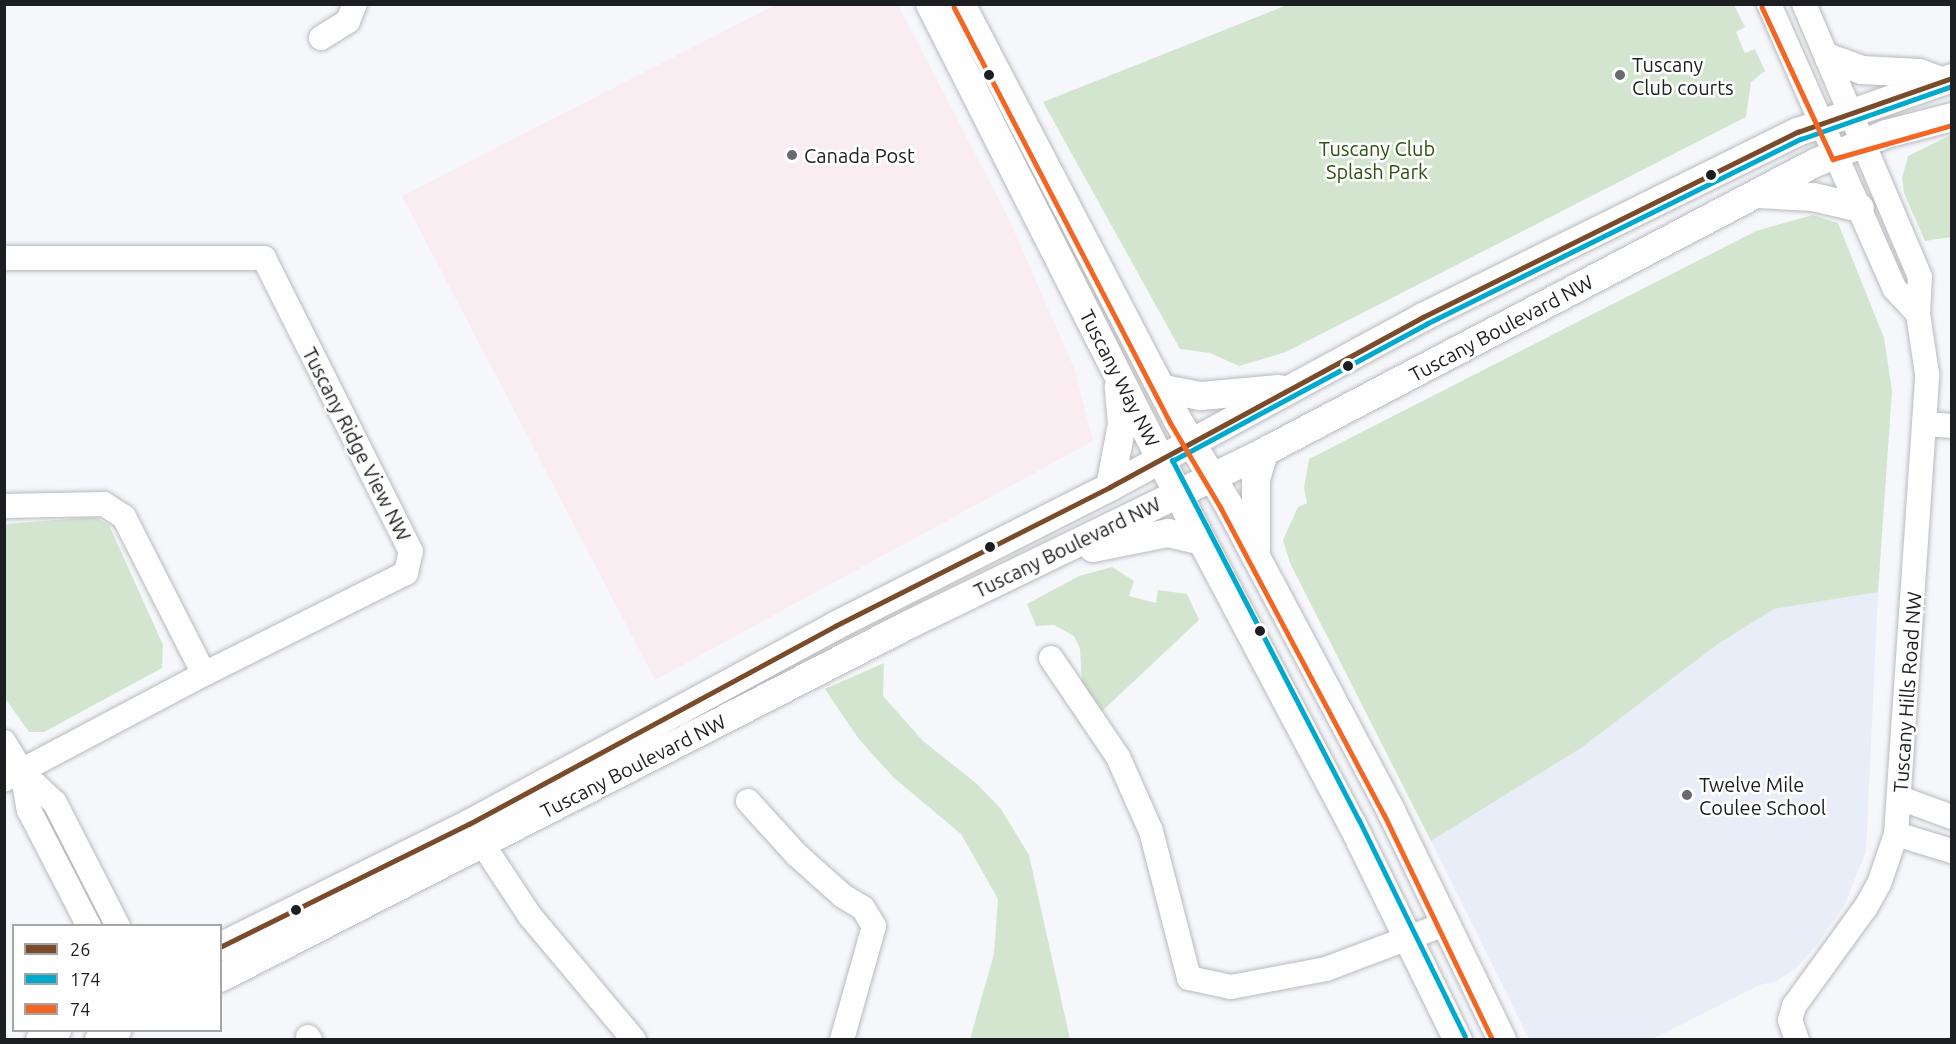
<!DOCTYPE html>
<html>
<head>
<meta charset="utf-8">
<style>
  body { margin:0 }
  #map { position:relative; width:1956px; height:1044px; overflow:hidden; background:#f5f7fb; font-family:Ubuntu,sans-serif }
  div>[style] { position:absolute }
  .commercial>* { inset:0; background:#faedf2 }
  .built>* { inset:0; background:#e8edf8 }
  .green>* { inset:0; background:#d4e5cf }
  .roads { filter:drop-shadow(0 0 2px #b8babd) drop-shadow(0 0 2px #b8babd) }
  .minor>* { height:24px; margin:-12px; padding:0 12px; transform-origin:12px; border-radius:12px; background:#fefefe }
  .tertiary>* { height:28px; margin:-14px; padding:0 14px; transform-origin:14px; border-radius:14px; background:#fefefe }
  .bus-1>* { height:4.5px; margin:-2.25px; padding:0 2.25px; transform-origin:2.25px; border-radius:2.25px; background:#7a4b2a }
  .bus-2>* { height:4.5px; margin:-2.25px; padding:0 2.25px; transform-origin:2.25px; border-radius:2.25px; background:#00a9ce }
  .bus-3>* { height:4.5px; margin:-2.25px; padding:0 2.25px; transform-origin:2.25px; border-radius:2.25px; background:#f26522 }
  .dots>* { width:16px; height:16px; translate:-50% -50%; box-sizing:border-box; border:3px solid #fff; border-radius:50% }
  span { translate:-50% -50%; white-space:nowrap; text-align:center; line-height:1.15; -webkit-text-stroke:5px #fff; paint-order:stroke }
  .poi-label { font-size:20px; color:#1d1e21 }
  .left { translate:0 -50%; text-align:left }
  .park-label { font-size:20px; color:#2b510f }
  .street-label { font-size:20px; color:#1d1e21 }
  .frame { position:absolute; inset:0; border:6px solid #1d1e21; pointer-events:none }
  .legend { position:absolute; left:12px; top:924px; width:210px; height:108px; box-sizing:border-box; background:#fff; border:2px solid #a5a5a6; margin:0; padding:8px 10px; list-style:none; font-size:18px; color:#1d1e21 }
  .legend li { display:flex; align-items:center; gap:12px; height:30px }
  .legend b { width:30px; border:2px solid #a5a5a6 }
</style>
</head>
<body>
<div id="map">
  <div class="commercial">
    <i style="clip-path:polygon(775px 5px,898px 5px,1008px 217px,1075px 370px,1093px 441px,655px 680px,402px 196px)"></i>
  </div>
  <div class="built">
    <i style="clip-path:polygon(1878px 592px,1866px 851px,1845px 904px,1815px 947px,1794px 970px,1774px 982px,1759px 985px,1653px 1039px,1529px 1039px,1431px 841px,1581px 748px,1718px 644px,1774px 609px)"></i>
  </div>
  <div class="green">
    <i style="clip-path:polygon(1287px 5px,1734px 5px,1745px 27px,1736px 32px,1745px 53px,1755px 49px,1765px 71px,1751px 82px,1746px 117px,1286px 352px,1239px 366px,1210px 353px,1180px 349px,1043px 102px)"></i>
    <i style="clip-path:polygon(1951px 135px,1951px 237px,1925px 241px,1904px 193px,1902px 178px,1908px 156px)"></i>
    <i style="clip-path:polygon(1813px 215px,1838px 223px,1884px 338px,1892px 391px,1878px 592px,1774px 609px,1718px 644px,1581px 748px,1431px 841px,1290px 563px,1283px 540px,1298px 507px,1307px 503px,1304px 488px,1309px 459px,1756px 231px)"></i>
    <i style="clip-path:polygon(95px 517px,109px 525px,163px 645px,162px 668px,44px 732px,29px 732px,5px 698px,5px 524px)"></i>
    <i style="clip-path:polygon(1112px 567px,1134px 581px,1129px 596px,1156px 603px,1158px 590px,1187px 594px,1199px 620px,1100px 713px,1082px 683px,1080px 649px,1074px 636px,1054px 625px,1036px 626px,1027px 604px,1079px 576px)"></i>
    <i style="clip-path:polygon(884px 663px,883px 696px,923px 741px,977px 784px,1001px 809px,1029px 855px,1070px 1039px,970px 1039px,994px 954px,998px 899px,961px 834px,893px 777px,858px 738px,825px 689px)"></i>
  </div>
  <div class="roads">
    <div class="minor">
      <i style="left:1769px;top:4px;width:310px;rotate:66.2deg"></i>
      <i style="left:1894px;top:288px;width:35px;rotate:47deg"></i>
      <i style="left:321px;top:38px;width:32px;rotate:-32deg"></i>
      <i style="left:348px;top:21px;width:18px;rotate:-68deg"></i>
      <i style="left:4px;top:258px;width:260px"></i>
      <i style="left:264px;top:258px;width:328px;rotate:63.4deg"></i>
      <i style="left:411px;top:551px;width:23px;rotate:103deg"></i>
      <i style="left:406px;top:573px;width:226px;rotate:153.4deg"></i>
      <i style="left:204px;top:674px;width:226px;rotate:152.1deg"></i>
      <i style="left:1925px;top:424px;width:27px;rotate:4deg"></i>
      <i style="left:4px;top:506px;width:100px;rotate:-1.1deg"></i>
      <i style="left:104px;top:504px;width:24px;rotate:33deg"></i>
      <i style="left:124px;top:517px;width:176px;rotate:63deg"></i>
      <i style="left:1051px;top:658px;width:120px;rotate:55.9deg"></i>
      <i style="left:1118px;top:757px;width:81px;rotate:66deg"></i>
      <i style="left:1151px;top:831px;width:152px;rotate:75.5deg"></i>
      <i style="left:1189px;top:978px;width:43px;rotate:12.1deg"></i>
      <i style="left:1231px;top:987px;width:97px;rotate:-10.7deg"></i>
      <i style="left:1326px;top:969px;width:127px;rotate:-20.7deg"></i>
      <i style="left:4px;top:742px;width:35px;rotate:59deg"></i>
      <i style="left:22px;top:772px;width:45px;rotate:43.2deg"></i>
      <i style="left:55px;top:803px;width:138px;rotate:62.9deg"></i>
      <i style="left:22px;top:772px;width:39px;rotate:80deg"></i>
      <i style="left:29px;top:810px;width:131px;rotate:62.7deg"></i>
      <i style="left:1900px;top:798px;width:55px;rotate:20.1deg"></i>
      <i style="left:748px;top:801px;width:73px;rotate:47.8deg"></i>
      <i style="left:797px;top:855px;width:62px;rotate:41.7deg"></i>
      <i style="left:843px;top:896px;width:23px;rotate:31deg"></i>
      <i style="left:863px;top:908px;width:21px;rotate:59deg"></i>
      <i style="left:874px;top:926px;width:118px;rotate:105.7deg"></i>
      <i style="left:472px;top:828px;width:105px;rotate:56.6deg"></i>
      <i style="left:530px;top:916px;width:162px;rotate:50deg"></i>
      <i style="left:1896px;top:834px;width:59px;rotate:16.9deg"></i>
      <i style="left:308px;top:1037px;width:4px;rotate:56deg"></i>
      <i style="left:1797px;top:1040px;width:21px;rotate:-109deg"></i>
      <i style="left:1790px;top:1020px;width:15px;rotate:-74deg"></i>
      <i style="left:1794px;top:1006px;width:122px;rotate:-54deg"></i>
      <i style="left:1866px;top:907px;width:26px;rotate:-61deg"></i>
      <i style="left:1879px;top:884px;width:53px;rotate:-71.2deg"></i>
      <i style="left:1896px;top:834px;width:461px;rotate:-86.1deg"></i>
      <i style="left:1927px;top:374px;width:61px;rotate:-98.5deg"></i>
      <i style="left:1918px;top:314px;width:37px;rotate:-87deg"></i>
      <i style="left:1920px;top:277px;width:297px;rotate:-113deg"></i>
    </div>
    <div class="tertiary">
      <i style="left:930px;top:4px;width:602px;rotate:63.14deg"></i>
      <i style="left:1202px;top:541px;width:320px;rotate:62.1deg"></i>
      <i style="left:1352px;top:824px;width:241px;rotate:63.9deg"></i>
      <i style="left:961px;top:4px;width:468px;rotate:62.5deg"></i>
      <i style="left:1177px;top:419px;width:99px;rotate:59deg"></i>
      <i style="left:1228px;top:504px;width:348px;rotate:62deg"></i>
      <i style="left:1391px;top:811px;width:254px;rotate:64.1deg"></i>
      <i style="left:1829px;top:58px;width:35px;rotate:20deg"></i>
      <i style="left:1862px;top:70px;width:57px;rotate:3deg"></i>
      <i style="left:1919px;top:73px;width:20px;rotate:20deg"></i>
      <i style="left:1758px;top:194px;width:55px;rotate:3.1deg"></i>
      <i style="left:1813px;top:197px;width:48px;rotate:13.2deg"></i>
      <i style="left:1164px;top:389px;width:38px;rotate:11deg"></i>
      <i style="left:1201px;top:396px;width:78px;rotate:-5.1deg"></i>
      <i style="left:1110px;top:487px;width:64px;rotate:-79.2deg"></i>
      <i style="left:1122px;top:424px;width:37px;rotate:-95deg"></i>
      <i style="left:1093px;top:548px;width:76px;rotate:-11.3deg"></i>
      <i style="left:1168px;top:533px;width:35px;rotate:13deg"></i>
      <i style="left:1256px;top:549px;width:70px;rotate:-90deg"></i>
      <i style="left:1256px;top:479px;width:28px;rotate:-73deg"></i>
      <i style="left:220px;top:947px;width:278px;rotate:-26.3deg"></i>
      <i style="left:469px;top:824px;width:416px;rotate:-28.4deg"></i>
      <i style="left:835px;top:626px;width:308px;rotate:-26.8deg"></i>
      <i style="left:1110px;top:487px;width:356px;rotate:-28.5deg"></i>
      <i style="left:1423px;top:317px;width:418px;rotate:-26.3deg"></i>
      <i style="left:1798px;top:132px;width:163px;rotate:-19.3deg"></i>
      <i style="left:220px;top:978px;width:776px;rotate:-27.16deg"></i>
      <i style="left:910px;top:624px;width:394px;rotate:-25.9deg"></i>
      <i style="left:1264px;top:452px;width:622px;rotate:-27.68deg"></i>
      <i style="left:1815px;top:163px;width:77px;rotate:-22.2deg"></i>
      <i style="left:1886px;top:134px;width:68px;rotate:-14.4deg"></i>
      <i style="left:40px;top:1040px;width:20px;rotate:-30deg"></i>
      <i style="left:99px;top:1040px;width:21px;rotate:-29deg"></i>
    </div>
  </div>
  <div class="bus-1">
    <i style="left:220px;top:947px;width:278px;rotate:-26.3deg"></i>
    <i style="left:469px;top:824px;width:416px;rotate:-28.4deg"></i>
    <i style="left:835px;top:626px;width:308px;rotate:-26.8deg"></i>
    <i style="left:1110px;top:487px;width:356px;rotate:-28.5deg"></i>
    <i style="left:1423px;top:317px;width:418px;rotate:-26.3deg"></i>
    <i style="left:1798px;top:132px;width:163px;rotate:-19.3deg"></i>
  </div>
  <div class="bus-2">
    <i style="left:1465px;top:1037px;width:241px;rotate:-116.1deg"></i>
    <i style="left:1359px;top:821px;width:406px;rotate:-117.4deg"></i>
    <i style="left:1172px;top:461px;width:289px;rotate:-28.3deg"></i>
    <i style="left:1426px;top:324px;width:418px;rotate:-26.3deg"></i>
    <i style="left:1801px;top:139px;width:160px;rotate:-19.3deg"></i>
  </div>
  <div class="bus-3">
    <i style="left:954px;top:7px;width:468px;rotate:62.5deg"></i>
    <i style="left:1170px;top:422px;width:100px;rotate:59.3deg"></i>
    <i style="left:1221px;top:508px;width:347px;rotate:62deg"></i>
    <i style="left:1384px;top:814px;width:251px;rotate:64.3deg"></i>
    <i style="left:1762px;top:7px;width:168px;rotate:65deg"></i>
    <i style="left:1833px;top:159px;width:124px;rotate:-15.9deg"></i>
  </div>
  <div class="dots">
    <i style="left:989px;top:75px;background:#1d1e21"></i>
    <i style="left:1620px;top:75px;background:#696a6d"></i>
    <i style="left:792px;top:155px;background:#696a6d"></i>
    <i style="left:1711px;top:175px;background:#1d1e21"></i>
    <i style="left:1348px;top:366px;background:#1d1e21"></i>
    <i style="left:990px;top:547px;background:#1d1e21"></i>
    <i style="left:1260px;top:631px;background:#1d1e21"></i>
    <i style="left:1687px;top:795px;background:#696a6d"></i>
    <i style="left:296px;top:910px;background:#1d1e21"></i>
  </div>
  <div class="poi-label">
    <span class="left" style="left:1632px;top:76px">Tuscany<br>Club courts</span>
    <span class="left" style="left:804px;top:155px">Canada Post</span>
    <span class="left" style="left:1699px;top:796px">Twelve Mile<br>Coulee School</span>
  </div>
  <div class="park-label">
    <span style="left:1377px;top:160px">Tuscany Club<br>Splash Park</span>
  </div>
  <div class="street-label">
    <span style="left:1501px;top:328px;rotate:-28deg">Tuscany Boulevard NW</span>
    <span style="left:1120px;top:378px;rotate:63deg">Tuscany Way NW</span>
    <span style="left:357px;top:444px;rotate:63deg">Tuscany Ridge View NW</span>
    <span style="left:1067px;top:547px;rotate:-26deg">Tuscany Boulevard NW</span>
    <span style="left:1907px;top:692px;rotate:-86deg">Tuscany Hills Road NW</span>
    <span style="left:633px;top:766px;rotate:-27deg">Tuscany Boulevard NW</span>
  </div>
  <div class="frame"></div>
  <ul class="legend">
  <li><b style="height:8px;background:#7a4b2a"></b>26</li>
  <li><b style="height:8px;background:#00a9ce"></b>174</li>
  <li><b style="height:8px;background:#f26522"></b>74</li>
  </ul>
</div>
</body>
</html>
